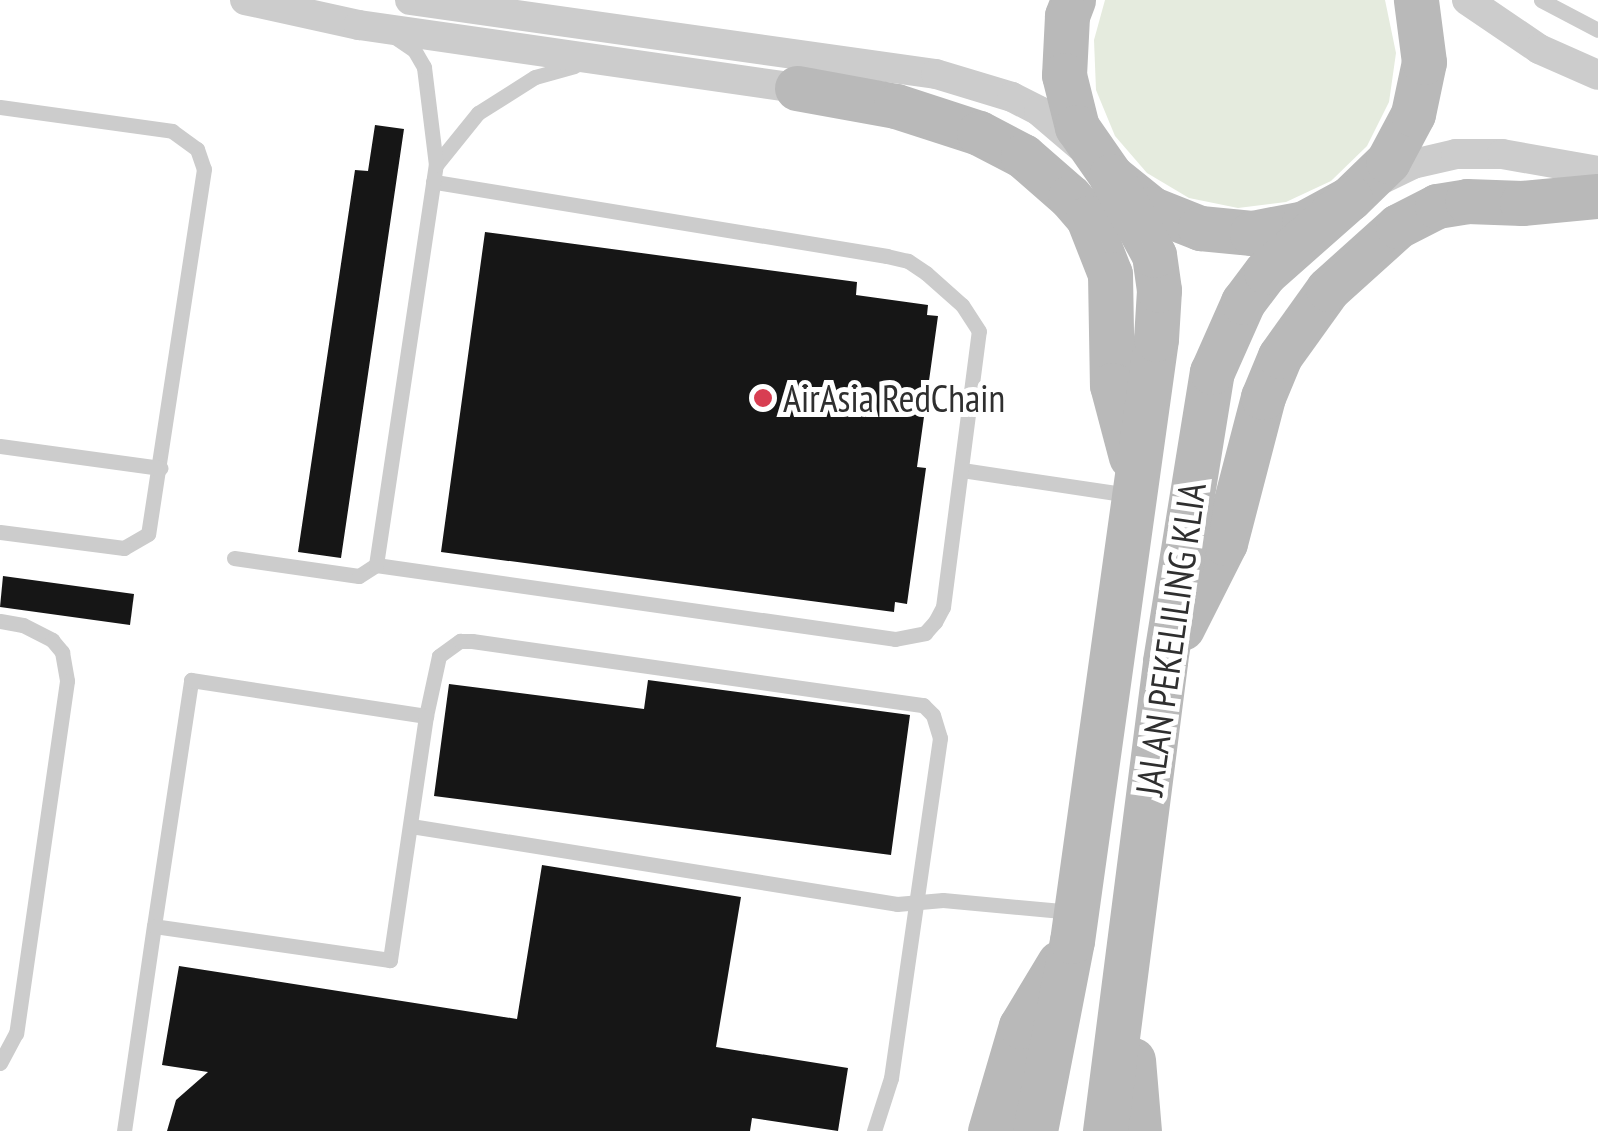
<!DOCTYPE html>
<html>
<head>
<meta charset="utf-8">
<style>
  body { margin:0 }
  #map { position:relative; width:1598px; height:1131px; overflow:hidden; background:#fff; font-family:"PT Sans Narrow",sans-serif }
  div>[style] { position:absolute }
  .green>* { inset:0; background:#e5ebde }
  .building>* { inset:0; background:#161616 }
  .service>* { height:15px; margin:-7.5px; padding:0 7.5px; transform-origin:7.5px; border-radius:7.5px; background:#ccc }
  .minor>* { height:30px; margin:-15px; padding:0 15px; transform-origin:15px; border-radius:15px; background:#ccc }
  .secondary>* { height:45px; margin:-22.5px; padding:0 22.5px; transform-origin:22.5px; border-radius:22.5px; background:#b9b9b9 }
  .dots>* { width:28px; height:28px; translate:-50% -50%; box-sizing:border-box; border:5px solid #fff; border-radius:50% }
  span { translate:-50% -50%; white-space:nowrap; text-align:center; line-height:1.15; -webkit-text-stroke:10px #fff; paint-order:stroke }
  .poi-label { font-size:38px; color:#2f2f2f }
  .left { translate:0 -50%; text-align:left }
  .street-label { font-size:38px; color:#2f2f2f }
</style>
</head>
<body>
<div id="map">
  <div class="green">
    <i style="clip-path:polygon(1105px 0,1385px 0,1396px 53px,1389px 102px,1367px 146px,1331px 181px,1286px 202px,1238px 208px,1189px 198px,1147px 173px,1115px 136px,1096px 90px,1094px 40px)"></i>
  </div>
  <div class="building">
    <i style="clip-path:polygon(375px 125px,404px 129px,341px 558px,298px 552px,355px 170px,368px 171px)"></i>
    <i style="clip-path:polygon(485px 232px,857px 282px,856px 295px,928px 305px,927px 315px,938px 316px,917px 467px,926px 468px,907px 604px,895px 602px,894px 612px,441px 552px)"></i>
    <i style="clip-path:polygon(3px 576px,134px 594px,130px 625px,0 607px)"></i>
    <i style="clip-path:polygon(648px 680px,910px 715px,891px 855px,434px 796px,449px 684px,644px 709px)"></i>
    <i style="clip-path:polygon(542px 865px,741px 897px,716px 1047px,848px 1068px,838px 1131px,752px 1118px,750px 1131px,167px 1131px,176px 1100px,208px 1072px,162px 1065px,179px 966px,517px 1019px)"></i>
  </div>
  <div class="service">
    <i style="left:1541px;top:0;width:64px;rotate:27.8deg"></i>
    <i style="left:0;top:107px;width:174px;rotate:7.9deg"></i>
    <i style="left:172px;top:131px;width:31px;rotate:36deg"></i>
    <i style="left:197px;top:149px;width:21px;rotate:71deg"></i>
    <i style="left:204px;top:169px;width:369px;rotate:98.7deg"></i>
    <i style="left:148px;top:534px;width:28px;rotate:150deg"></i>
    <i style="left:124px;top:548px;width:125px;rotate:-172.6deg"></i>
    <i style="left:436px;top:165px;width:67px;rotate:-51.1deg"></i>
    <i style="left:478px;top:113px;width:67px;rotate:-32.3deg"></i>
    <i style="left:535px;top:77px;width:41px;rotate:-15.4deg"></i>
    <i style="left:0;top:446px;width:162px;rotate:7.8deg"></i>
    <i style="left:962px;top:470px;width:169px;rotate:8.5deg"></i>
    <i style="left:234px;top:558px;width:126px;rotate:8.2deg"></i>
    <i style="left:359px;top:576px;width:20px;rotate:-33deg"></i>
    <i style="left:376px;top:565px;width:524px;rotate:8.11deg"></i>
    <i style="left:895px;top:639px;width:31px;rotate:-11deg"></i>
    <i style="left:925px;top:633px;width:15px;rotate:-48deg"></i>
    <i style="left:935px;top:622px;width:17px;rotate:-62deg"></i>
    <i style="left:943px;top:607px;width:278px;rotate:-82.6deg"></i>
    <i style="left:979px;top:331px;width:31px;rotate:-123deg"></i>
    <i style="left:962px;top:305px;width:48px;rotate:-138.4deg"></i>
    <i style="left:926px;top:273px;width:22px;rotate:-146deg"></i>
    <i style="left:908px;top:261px;width:22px;rotate:-167deg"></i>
    <i style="left:887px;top:256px;width:460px;rotate:-170.7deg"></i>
    <i style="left:376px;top:565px;width:404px;rotate:-81.5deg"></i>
    <i style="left:436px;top:165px;width:99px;rotate:-97deg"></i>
    <i style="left:424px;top:67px;width:20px;rotate:-120deg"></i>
    <i style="left:414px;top:50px;width:23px;rotate:-146deg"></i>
    <i style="left:0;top:621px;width:23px;rotate:10deg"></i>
    <i style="left:23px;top:625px;width:33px;rotate:27deg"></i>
    <i style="left:52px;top:640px;width:16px;rotate:50deg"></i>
    <i style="left:62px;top:652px;width:29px;rotate:80deg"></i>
    <i style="left:67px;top:681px;width:356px;rotate:98.2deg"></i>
    <i style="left:16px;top:1033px;width:34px;rotate:118deg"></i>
    <i style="left:426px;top:716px;width:61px;rotate:-77.8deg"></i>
    <i style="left:439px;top:656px;width:26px;rotate:-36deg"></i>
    <i style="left:460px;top:641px;width:12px"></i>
    <i style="left:472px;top:641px;width:456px;rotate:8.1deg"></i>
    <i style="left:923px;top:705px;width:14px;rotate:45deg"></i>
    <i style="left:933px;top:715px;width:24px;rotate:73deg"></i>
    <i style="left:940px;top:738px;width:344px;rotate:98.2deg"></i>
    <i style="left:891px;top:1078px;width:56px;rotate:107.8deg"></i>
    <i style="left:411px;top:826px;width:492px;rotate:9.1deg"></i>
    <i style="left:897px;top:904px;width:46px;rotate:-5deg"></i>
    <i style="left:943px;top:900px;width:130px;rotate:5.3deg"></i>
    <i style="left:124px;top:1131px;width:207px;rotate:-81.7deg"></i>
    <i style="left:154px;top:926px;width:249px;rotate:-81.4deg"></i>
    <i style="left:191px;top:680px;width:238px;rotate:8.7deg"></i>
    <i style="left:426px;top:716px;width:247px;rotate:98.4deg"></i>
    <i style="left:390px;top:960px;width:238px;rotate:-171.8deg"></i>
  </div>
  <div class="minor">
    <i style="left:245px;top:0;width:117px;rotate:12.4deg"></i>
    <i style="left:359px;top:25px;width:443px;rotate:8.2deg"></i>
    <i style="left:410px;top:0;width:531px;rotate:8.01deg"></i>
    <i style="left:936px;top:74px;width:79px;rotate:16.8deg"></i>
    <i style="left:1012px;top:97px;width:30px;rotate:27deg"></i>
    <i style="left:1039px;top:111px;width:54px;rotate:40.5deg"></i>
    <i style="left:1467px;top:0;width:87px;rotate:34.2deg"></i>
    <i style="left:1539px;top:49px;width:64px;rotate:23.8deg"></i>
    <i style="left:1378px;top:181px;width:39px;rotate:-26deg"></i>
    <i style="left:1413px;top:164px;width:44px;rotate:-13.1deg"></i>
    <i style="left:1456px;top:154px;width:46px"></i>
    <i style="left:1502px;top:154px;width:97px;rotate:10deg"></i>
  </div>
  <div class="secondary">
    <i style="left:1073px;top:0;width:17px;rotate:111deg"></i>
    <i style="left:1067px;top:16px;width:59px;rotate:92.9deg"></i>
    <i style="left:1064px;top:75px;width:54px;rotate:76deg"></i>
    <i style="left:1077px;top:127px;width:60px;rotate:55.2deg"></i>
    <i style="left:1111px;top:176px;width:53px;rotate:38.8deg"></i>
    <i style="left:1152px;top:209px;width:52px;rotate:21.6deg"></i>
    <i style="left:1200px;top:228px;width:52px;rotate:5.5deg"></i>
    <i style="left:1252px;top:233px;width:53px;rotate:-10.9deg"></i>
    <i style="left:1304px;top:223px;width:52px;rotate:-28.5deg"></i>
    <i style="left:1350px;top:198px;width:53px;rotate:-44.2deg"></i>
    <i style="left:1388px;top:161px;width:53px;rotate:-62deg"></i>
    <i style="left:1413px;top:114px;width:53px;rotate:-78.1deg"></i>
    <i style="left:1424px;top:62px;width:63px;rotate:-97.4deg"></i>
    <i style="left:797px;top:88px;width:101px;rotate:10.3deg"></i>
    <i style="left:896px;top:106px;width:87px;rotate:18deg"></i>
    <i style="left:979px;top:133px;width:50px;rotate:27.6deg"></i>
    <i style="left:1023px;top:156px;width:62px;rotate:41.1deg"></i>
    <i style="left:1070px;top:197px;width:28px;rotate:49deg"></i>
    <i style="left:1088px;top:218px;width:60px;rotate:68.6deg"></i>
    <i style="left:1110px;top:274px;width:111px;rotate:89deg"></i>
    <i style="left:1112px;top:385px;width:74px;rotate:75.2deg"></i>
    <i style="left:1182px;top:628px;width:95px;rotate:-63.2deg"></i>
    <i style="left:1225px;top:543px;width:151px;rotate:-75.4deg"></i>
    <i style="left:1263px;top:397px;width:44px;rotate:-67.5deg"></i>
    <i style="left:1280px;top:356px;width:82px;rotate:-54.4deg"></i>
    <i style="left:1328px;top:289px;width:94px;rotate:-42deg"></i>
    <i style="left:1398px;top:226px;width:44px;rotate:-27.1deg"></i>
    <i style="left:1437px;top:206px;width:30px;rotate:-9deg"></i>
    <i style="left:1467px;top:201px;width:55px;rotate:2.1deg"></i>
    <i style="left:1522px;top:203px;width:76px;rotate:-5.3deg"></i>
    <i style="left:1133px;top:1060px;width:71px;rotate:85.2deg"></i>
    <i style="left:990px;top:1131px;width:109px;rotate:-73.6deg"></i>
    <i style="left:1021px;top:1026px;width:74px;rotate:-58.9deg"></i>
    <i style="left:1035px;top:1131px;width:194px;rotate:-79deg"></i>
    <i style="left:1072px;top:941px;width:608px;rotate:-82.06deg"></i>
    <i style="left:1156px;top:339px;width:49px;rotate:-86.5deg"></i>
    <i style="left:1159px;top:290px;width:35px;rotate:-98deg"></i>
    <i style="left:1154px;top:255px;width:90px;rotate:-118.6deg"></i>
    <i style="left:1105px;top:1131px;width:474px;rotate:-82.7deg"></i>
    <i style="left:1165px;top:661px;width:293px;rotate:-80.8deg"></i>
    <i style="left:1212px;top:372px;width:77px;rotate:-66.1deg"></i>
    <i style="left:1243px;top:302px;width:38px;rotate:-53deg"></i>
    <i style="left:1266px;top:272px;width:112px;rotate:-41.4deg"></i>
  </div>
  <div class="dots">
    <i style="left:763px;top:398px;background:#d83e52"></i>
  </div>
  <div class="poi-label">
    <span class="left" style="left:783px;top:398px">AirAsia RedChain</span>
  </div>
  <div class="street-label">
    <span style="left:1170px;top:639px;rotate:-82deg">JALAN PEKELILING KLIA</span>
  </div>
</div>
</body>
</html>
